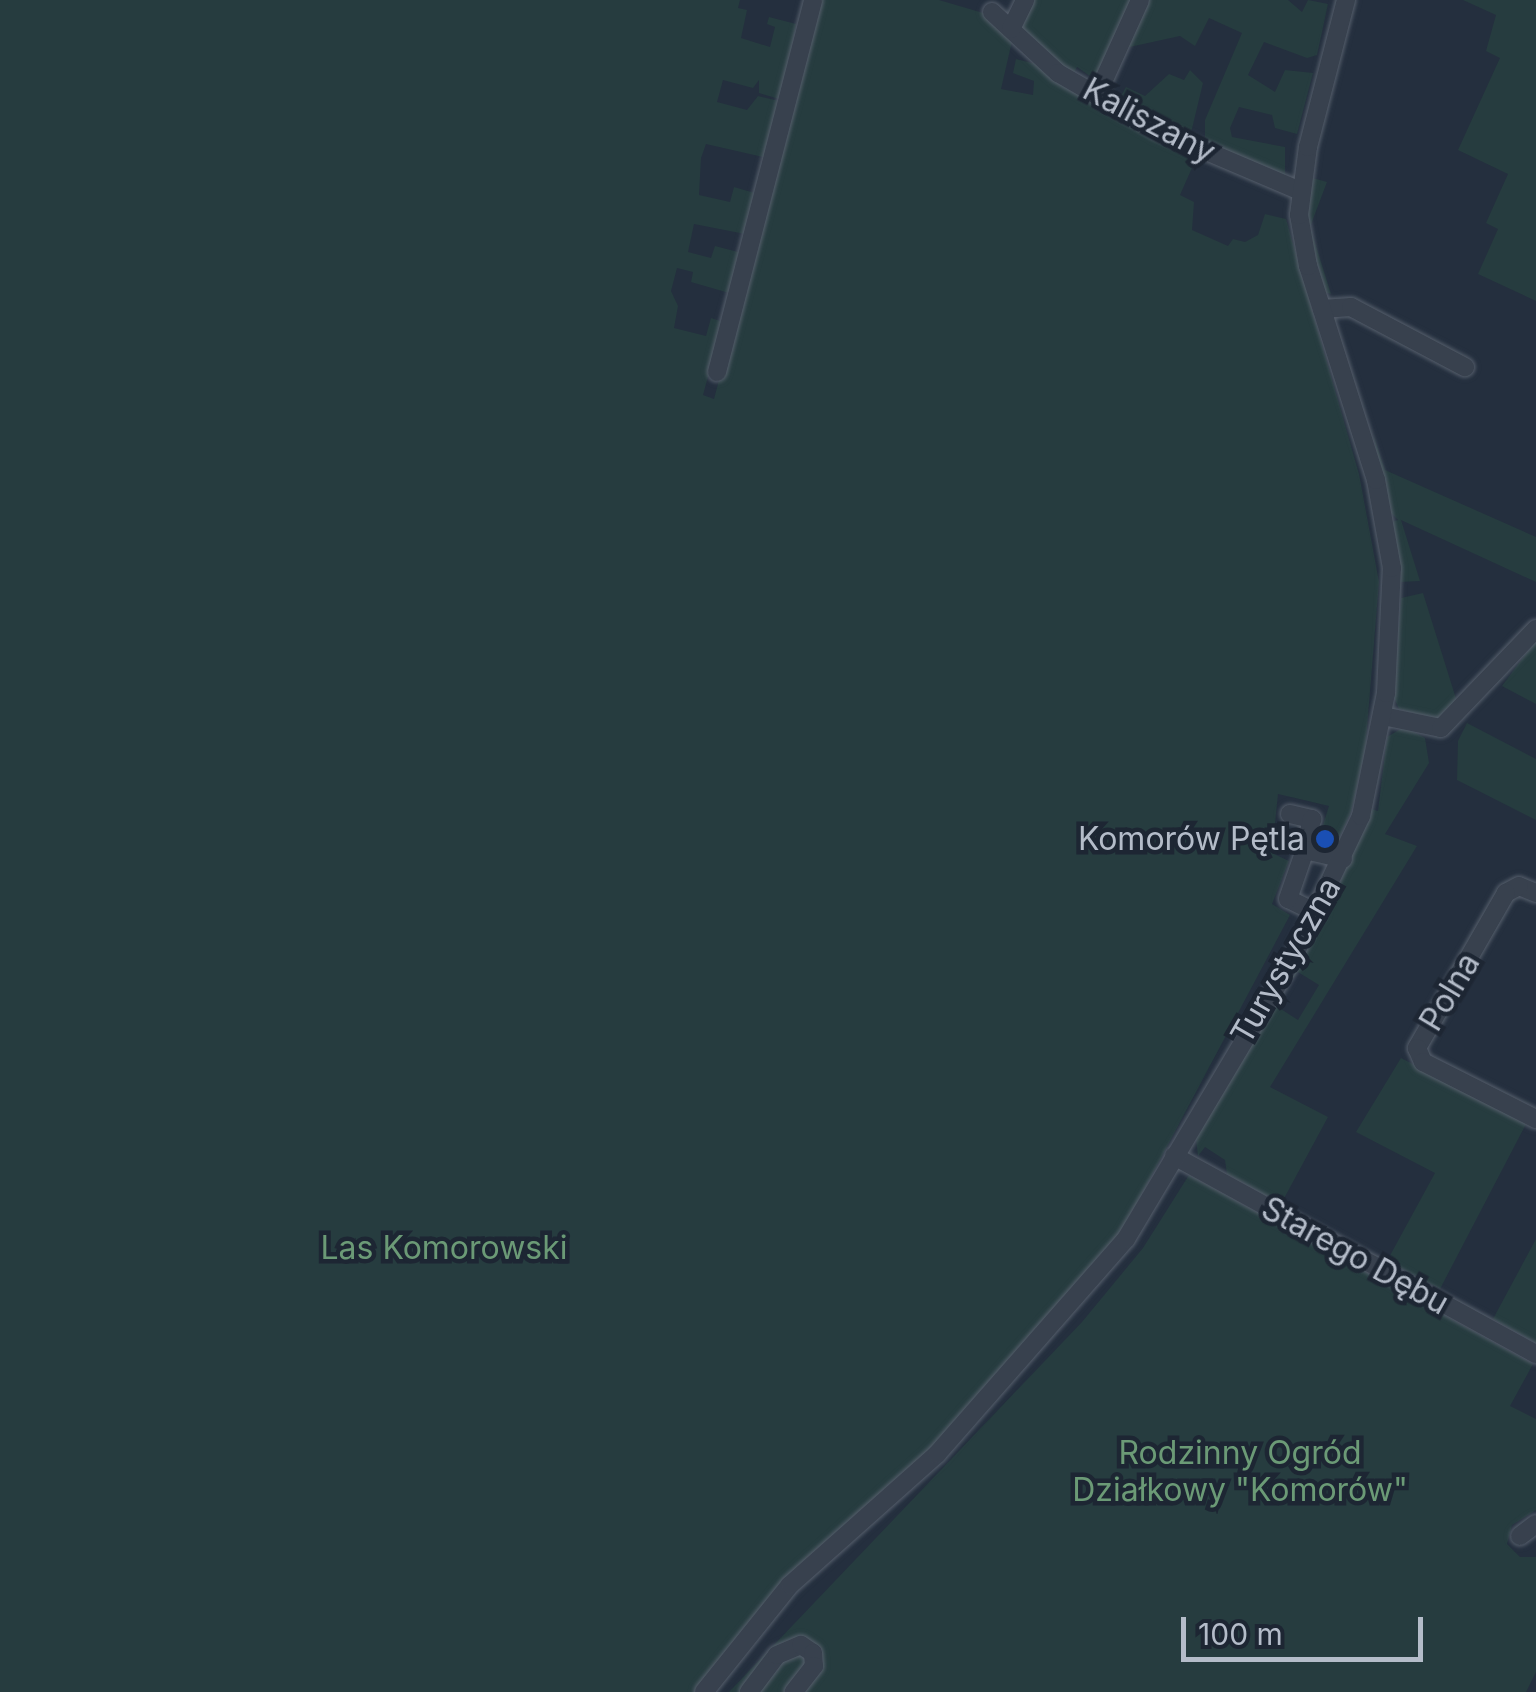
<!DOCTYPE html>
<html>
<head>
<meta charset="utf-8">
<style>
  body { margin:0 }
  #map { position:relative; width:1536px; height:1692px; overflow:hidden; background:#242f3e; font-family:Inter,sans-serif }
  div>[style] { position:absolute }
  .green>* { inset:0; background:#263c3f }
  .roads { filter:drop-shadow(0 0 2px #565f6c) drop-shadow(0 0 2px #565f6c) }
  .minor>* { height:18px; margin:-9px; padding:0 9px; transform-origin:9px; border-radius:9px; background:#38414e }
  .dots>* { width:28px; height:28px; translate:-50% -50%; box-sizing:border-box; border:5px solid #1d2633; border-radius:50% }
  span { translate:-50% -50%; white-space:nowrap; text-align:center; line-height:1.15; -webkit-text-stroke:9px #1d2633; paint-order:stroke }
  .street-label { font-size:32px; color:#b4bcc9 }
  .poi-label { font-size:32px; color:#b4bcc9 }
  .right { translate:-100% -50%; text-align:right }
  .park-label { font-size:32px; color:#6b9a76 }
  .scale { position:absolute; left:1181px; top:1617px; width:242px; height:45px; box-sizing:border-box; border:5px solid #b4bcc9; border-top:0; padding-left:12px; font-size:30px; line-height:35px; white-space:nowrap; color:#b4bcc9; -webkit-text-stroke:8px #1d2633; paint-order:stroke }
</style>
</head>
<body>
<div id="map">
  <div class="green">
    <i style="clip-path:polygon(0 0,740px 0,738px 8px,747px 10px,741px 38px,770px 47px,775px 27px,767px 24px,769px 17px,796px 24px,783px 100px,759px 93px,759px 80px,753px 88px,723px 80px,717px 102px,747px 110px,758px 96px,783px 102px,767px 158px,706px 144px,701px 158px,699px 195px,730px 202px,734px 187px,758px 194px,745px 234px,694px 224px,688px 252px,711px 258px,715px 246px,742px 253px,729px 293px,691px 282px,693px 272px,677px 268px,671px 291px,678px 306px,674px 328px,706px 336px,711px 318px,723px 322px,703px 395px,714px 399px,819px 0,939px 0,990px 15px,1013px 37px,1001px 89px,1033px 95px,1034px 81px,1013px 73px,1016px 59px,1040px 65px,1195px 161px,1180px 195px,1194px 202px,1192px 230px,1228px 246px,1233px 239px,1245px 242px,1258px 235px,1265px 214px,1286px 219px,1359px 474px,1379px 582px,1365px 752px,1351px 812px,1340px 836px,1319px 838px,1329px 806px,1278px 794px,1272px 853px,1289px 861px,1272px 904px,1290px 915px,1120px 1235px,922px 1460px,782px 1583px,696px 1692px,0 1692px)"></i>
    <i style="clip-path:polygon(1030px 0,1134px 0,1097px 81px,1077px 67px,1072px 76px,1016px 29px)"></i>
    <i style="clip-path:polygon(1147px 0,1288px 0,1302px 12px,1308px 0,1328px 4px,1317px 55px,1307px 58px,1264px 42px,1248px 75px,1275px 92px,1285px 70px,1313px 73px,1297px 134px,1275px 128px,1272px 115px,1239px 107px,1230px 128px,1232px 137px,1285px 147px,1285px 181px,1205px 145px,1205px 120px,1242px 33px,1209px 18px,1195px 46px,1180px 36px,1125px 48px)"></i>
    <i style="clip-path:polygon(1463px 0,1536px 0,1536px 301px,1478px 274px,1498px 229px,1486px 223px,1508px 174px,1458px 150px,1500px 58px,1486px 51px,1496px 15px)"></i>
    <i style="clip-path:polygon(1190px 70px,1203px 83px,1190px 137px,1121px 96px,1126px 87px,1145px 96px,1169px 74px,1184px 80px)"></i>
    <i style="clip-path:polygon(1309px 177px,1327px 182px,1310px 227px,1331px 294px,1324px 292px,1307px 228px)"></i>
    <i style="clip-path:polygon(1373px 434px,1385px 470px,1536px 537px,1536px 582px,1401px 520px,1420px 581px,1400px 582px,1391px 522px,1398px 520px,1389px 511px)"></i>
    <i style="clip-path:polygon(1423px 593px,1458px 705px,1442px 721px,1399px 709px,1393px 695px,1401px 598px)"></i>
    <i style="clip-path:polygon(1536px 640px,1536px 704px,1502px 686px)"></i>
    <i style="clip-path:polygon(1467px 723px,1536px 759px,1536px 820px,1457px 780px,1458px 741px)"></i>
    <i style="clip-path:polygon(1404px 727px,1425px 738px,1429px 763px,1385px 834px,1417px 846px,1270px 1087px,1328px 1117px,1281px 1204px,1227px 1174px,1225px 1160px,1205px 1147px,1198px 1156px,1195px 1131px,1273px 1004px,1298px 1020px,1319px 985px,1298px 972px,1276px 999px,1336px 892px,1371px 809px,1378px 811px,1387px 737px)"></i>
    <i style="clip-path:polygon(1401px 1058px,1527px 1122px,1440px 1289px,1387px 1261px,1435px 1173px,1356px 1132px)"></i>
    <i style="clip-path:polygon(1189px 1175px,1533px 1364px,1510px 1406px,1536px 1419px,1536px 1510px,1512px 1525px,1507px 1544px,1520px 1557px,1536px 1557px,1536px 1672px,1526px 1692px,729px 1692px,1082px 1322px,1143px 1248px)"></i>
    <i style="clip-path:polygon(1536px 1239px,1536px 1343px,1493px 1319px)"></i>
  </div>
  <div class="roads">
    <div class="minor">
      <i style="left:992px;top:12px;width:90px;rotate:42.7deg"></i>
      <i style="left:1058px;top:73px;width:114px;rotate:29.9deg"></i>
      <i style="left:1157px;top:130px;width:155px;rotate:23.1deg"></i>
      <i style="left:1011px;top:29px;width:32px;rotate:-64deg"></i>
      <i style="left:1097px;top:95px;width:104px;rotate:-65.6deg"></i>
      <i style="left:1322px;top:309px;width:29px;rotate:-4deg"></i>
      <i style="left:1351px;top:307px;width:129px;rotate:27.8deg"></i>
      <i style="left:717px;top:372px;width:384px;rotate:-75.5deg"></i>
      <i style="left:1383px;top:716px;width:59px;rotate:11.7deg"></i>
      <i style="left:1441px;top:728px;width:137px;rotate:-46.2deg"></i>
      <i style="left:1290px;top:814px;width:23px;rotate:13deg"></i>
      <i style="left:1312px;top:819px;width:32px;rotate:103deg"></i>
      <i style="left:1536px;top:893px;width:18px;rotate:-158deg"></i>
      <i style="left:1519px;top:886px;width:15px;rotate:152deg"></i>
      <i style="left:1506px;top:893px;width:179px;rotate:119.9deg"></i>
      <i style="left:1417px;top:1048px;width:15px;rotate:67deg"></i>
      <i style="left:1423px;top:1062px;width:127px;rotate:26.8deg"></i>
      <i style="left:1317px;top:913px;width:32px;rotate:-154deg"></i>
      <i style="left:1288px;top:899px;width:52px;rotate:-70.9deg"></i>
      <i style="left:1305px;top:850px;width:39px;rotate:13deg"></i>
      <i style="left:1174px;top:1156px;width:413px;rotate:28.7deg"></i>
      <i style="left:1520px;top:1536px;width:20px;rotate:-37deg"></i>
      <i style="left:704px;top:1692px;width:137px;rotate:-51.2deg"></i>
      <i style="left:790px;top:1585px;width:197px;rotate:-41.7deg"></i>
      <i style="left:937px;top:1454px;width:286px;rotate:-48.7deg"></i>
      <i style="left:1126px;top:1239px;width:322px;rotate:-59.2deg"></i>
      <i style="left:1291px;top:962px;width:162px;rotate:-64.4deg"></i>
      <i style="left:1361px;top:816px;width:126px;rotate:-78.5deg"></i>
      <i style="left:1386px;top:693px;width:125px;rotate:-87.3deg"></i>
      <i style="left:1392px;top:568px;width:89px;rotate:-100.3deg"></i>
      <i style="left:1376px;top:480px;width:225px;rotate:-107.6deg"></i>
      <i style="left:1308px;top:266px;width:52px;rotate:-100deg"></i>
      <i style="left:1299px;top:215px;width:69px;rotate:-82.5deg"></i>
      <i style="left:1308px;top:147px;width:152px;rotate:-75.5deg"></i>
      <i style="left:749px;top:1692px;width:46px;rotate:-52.9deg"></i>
      <i style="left:777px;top:1655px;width:26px;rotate:-23deg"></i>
      <i style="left:801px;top:1645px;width:14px;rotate:34deg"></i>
      <i style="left:813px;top:1653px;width:13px;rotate:86deg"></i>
      <i style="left:814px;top:1666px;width:33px;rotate:128deg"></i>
    </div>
  </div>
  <div class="dots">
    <i style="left:1325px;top:839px;background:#1a4fb4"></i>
  </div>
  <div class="street-label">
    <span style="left:1149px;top:121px;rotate:28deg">Kaliszany</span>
    <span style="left:1286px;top:961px;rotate:-60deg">Turystyczna</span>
    <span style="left:1450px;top:992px;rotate:-59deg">Polna</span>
    <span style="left:1355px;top:1256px;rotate:29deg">Starego Dębu</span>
  </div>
  <div class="poi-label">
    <span class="right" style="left:1305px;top:839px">Komorów Pętla</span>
  </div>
  <div class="park-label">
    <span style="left:444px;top:1248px">Las Komorowski</span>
    <span style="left:1240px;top:1472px">Rodzinny Ogród<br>Działkowy "Komorów"</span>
  </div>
  <div class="scale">100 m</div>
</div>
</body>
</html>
